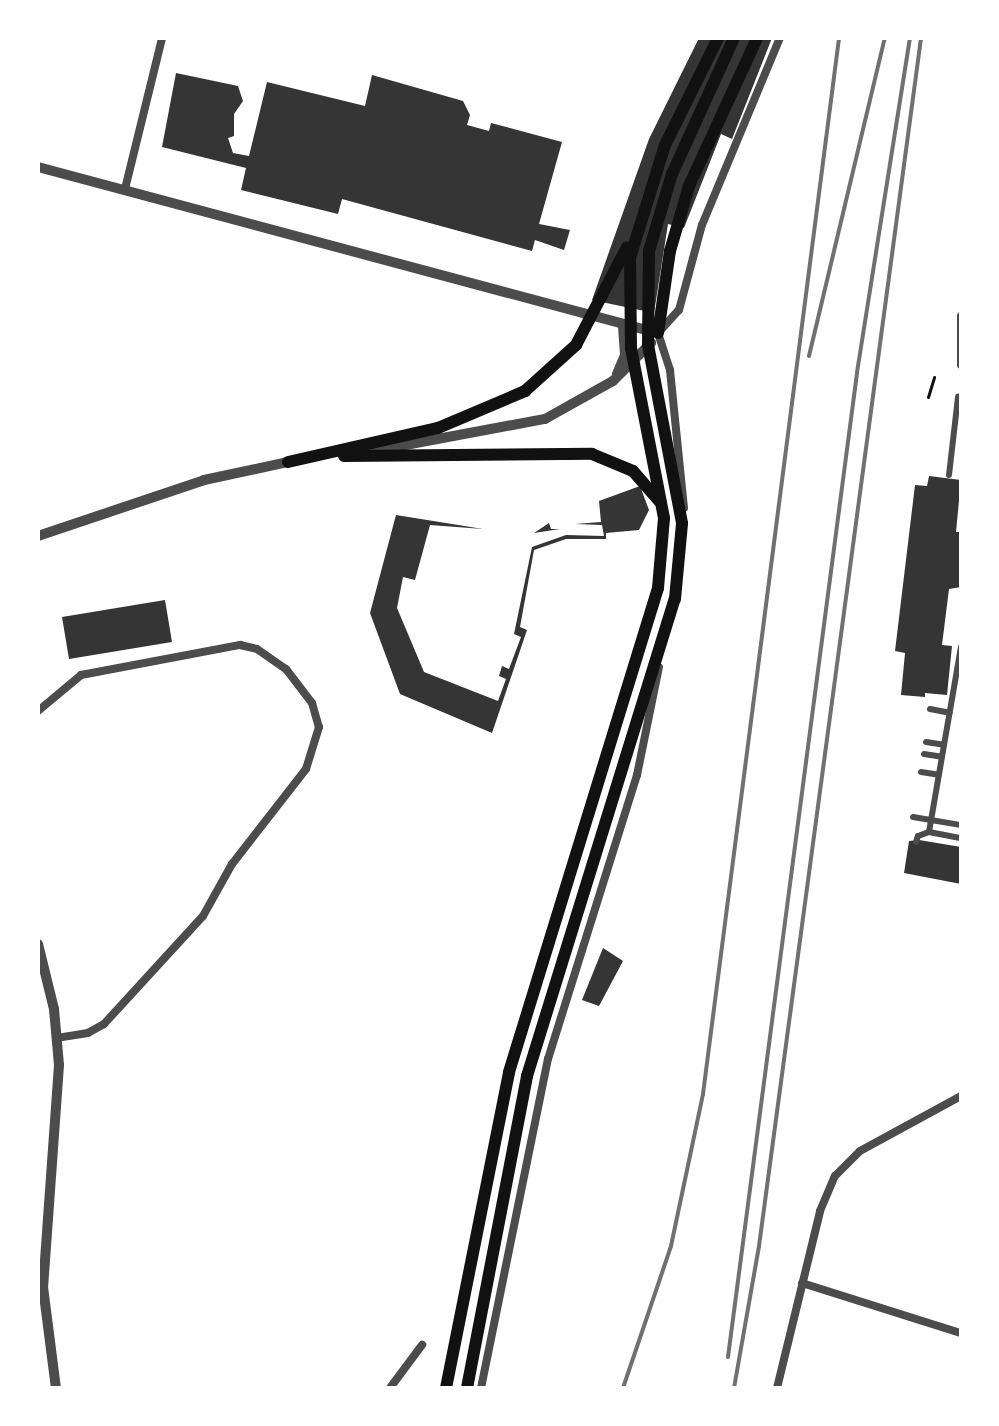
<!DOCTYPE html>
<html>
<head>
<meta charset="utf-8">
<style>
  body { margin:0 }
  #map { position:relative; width:999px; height:1426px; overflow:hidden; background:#fff; font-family:Raleway,sans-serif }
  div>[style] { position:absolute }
  .building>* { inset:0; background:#353535 }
  .path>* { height:3px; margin:-1.5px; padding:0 1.5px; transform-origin:1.5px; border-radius:1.5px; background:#111 }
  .pedestrian>* { height:6px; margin:-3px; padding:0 3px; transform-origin:3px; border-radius:3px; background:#4c4c4c }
  .minor>* { height:8px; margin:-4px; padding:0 4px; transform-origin:4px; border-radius:4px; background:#4c4c4c }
  .tertiary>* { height:10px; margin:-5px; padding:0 5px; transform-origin:5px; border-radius:5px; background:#4c4c4c }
  .trunk>* { height:12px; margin:-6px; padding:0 6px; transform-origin:6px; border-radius:6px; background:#111 }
  .rail>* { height:4px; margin:-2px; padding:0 2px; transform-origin:2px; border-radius:2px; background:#707070 }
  span { translate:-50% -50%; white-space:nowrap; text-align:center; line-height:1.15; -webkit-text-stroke:8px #fff; paint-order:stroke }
  .frame { position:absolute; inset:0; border:40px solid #fff; pointer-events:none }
</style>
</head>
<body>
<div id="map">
  <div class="building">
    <i style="clip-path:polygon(699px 38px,772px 38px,732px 139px,721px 134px,684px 228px,668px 224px,654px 313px,592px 300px,649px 139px)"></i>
    <i style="clip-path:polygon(176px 73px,238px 86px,243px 101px,234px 114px,234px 136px,228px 138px,233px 153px,249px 156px,267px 82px,365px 106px,372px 75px,463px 101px,470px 115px,467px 125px,489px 131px,491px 123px,562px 142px,539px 224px,570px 230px,564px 250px,535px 240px,532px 251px,342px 199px,338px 214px,241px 190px,246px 168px,162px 147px)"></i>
    <i style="clip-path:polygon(929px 476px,961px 480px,956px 532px,961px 532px,961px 587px,949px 589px,942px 645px,952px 646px,947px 695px,925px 693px,925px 697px,901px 695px,905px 653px,895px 651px,915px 485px,927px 486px)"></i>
    <i style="clip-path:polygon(640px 486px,649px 510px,639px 530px,606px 533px,606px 539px,566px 539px,534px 550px,520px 627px,527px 630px,492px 733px,400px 694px,370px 613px,396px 515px,483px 529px,430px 525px,415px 580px,403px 577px,397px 608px,424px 672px,498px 701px,506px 679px,499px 676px,502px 666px,509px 669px,521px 637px,514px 634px,532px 547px,566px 535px,604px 536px,602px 525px,575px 524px,601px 522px,599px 501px)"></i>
    <i style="clip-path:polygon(549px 523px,551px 529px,560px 529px,534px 533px)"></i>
    <i style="clip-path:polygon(165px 600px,172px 642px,69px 659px,62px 617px)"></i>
    <i style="clip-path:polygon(919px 840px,961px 847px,961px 884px,904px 873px,909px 841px)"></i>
    <i style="clip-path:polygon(603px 948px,623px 961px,599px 1006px,582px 1000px)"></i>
  </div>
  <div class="path">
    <i style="left:928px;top:397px;width:21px;rotate:-73deg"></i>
  </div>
  <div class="pedestrian">
    <i style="left:949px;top:475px;width:79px;rotate:-83.4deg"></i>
    <i style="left:930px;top:709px;width:20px;rotate:11deg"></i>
    <i style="left:926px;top:742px;width:18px;rotate:9deg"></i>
    <i style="left:924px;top:754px;width:18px;rotate:9deg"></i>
    <i style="left:921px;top:772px;width:18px;rotate:9deg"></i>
    <i style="left:913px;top:817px;width:49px;rotate:9.5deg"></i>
    <i style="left:929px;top:832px;width:33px;rotate:11deg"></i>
    <i style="left:916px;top:842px;width:6px;rotate:-72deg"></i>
    <i style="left:918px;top:836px;width:12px;rotate:-20deg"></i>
    <i style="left:929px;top:832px;width:188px;rotate:-80.2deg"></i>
  </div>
  <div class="minor">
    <i style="left:125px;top:189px;width:155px;rotate:-76.2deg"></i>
    <i style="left:961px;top:316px;width:49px;rotate:90deg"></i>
    <i style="left:684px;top:508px;width:139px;rotate:-95.8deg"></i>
    <i style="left:670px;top:370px;width:39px;rotate:-108deg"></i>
    <i style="left:658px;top:333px;width:31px;rotate:-48deg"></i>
    <i style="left:679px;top:310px;width:88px;rotate:-74.9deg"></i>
    <i style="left:702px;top:225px;width:203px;rotate:-67.4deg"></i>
    <i style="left:38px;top:711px;width:56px;rotate:-39.9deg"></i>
    <i style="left:81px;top:675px;width:162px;rotate:-10.7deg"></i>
    <i style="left:240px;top:645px;width:17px;rotate:13deg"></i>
    <i style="left:257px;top:649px;width:35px;rotate:35deg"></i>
    <i style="left:286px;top:669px;width:43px;rotate:52.6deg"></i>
    <i style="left:312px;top:703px;width:25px;rotate:74deg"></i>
    <i style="left:319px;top:727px;width:44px;rotate:107.2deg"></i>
    <i style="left:306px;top:769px;width:120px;rotate:127.9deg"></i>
    <i style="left:232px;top:864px;width:60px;rotate:119.1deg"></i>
    <i style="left:203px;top:916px;width:147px;rotate:132.5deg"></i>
    <i style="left:104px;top:1024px;width:18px;rotate:151deg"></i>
    <i style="left:88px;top:1033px;width:31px;rotate:171deg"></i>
    <i style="left:802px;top:1283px;width:167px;rotate:17.5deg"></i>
    <i style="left:390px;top:1388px;width:54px;rotate:-53.3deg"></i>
    <i style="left:481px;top:1388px;width:336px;rotate:-78.5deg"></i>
    <i style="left:548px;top:1059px;width:298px;rotate:-72.6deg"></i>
    <i style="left:637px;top:775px;width:110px;rotate:-78.5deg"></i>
    <i style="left:777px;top:1388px;width:182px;rotate:-76.3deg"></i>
    <i style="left:820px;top:1211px;width:38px;rotate:-67deg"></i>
    <i style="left:835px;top:1176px;width:35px;rotate:-45deg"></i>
    <i style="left:860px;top:1151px;width:115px;rotate:-28.6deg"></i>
  </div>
  <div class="tertiary">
    <i style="left:38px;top:167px;width:638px;rotate:15deg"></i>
    <i style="left:617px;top:374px;width:21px;rotate:-67deg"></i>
    <i style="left:625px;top:355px;width:29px;rotate:-94deg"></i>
    <i style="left:368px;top:452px;width:180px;rotate:-10.6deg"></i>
    <i style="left:545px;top:419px;width:78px;rotate:-29.2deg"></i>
    <i style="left:613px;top:381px;width:54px;rotate:-45deg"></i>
    <i style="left:38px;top:536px;width:175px;rotate:-18.6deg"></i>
    <i style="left:204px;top:480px;width:91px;rotate:-12.1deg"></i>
    <i style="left:38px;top:944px;width:67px;rotate:76.2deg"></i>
    <i style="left:54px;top:1009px;width:56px;rotate:84.9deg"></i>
    <i style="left:59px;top:1065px;width:223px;rotate:94.1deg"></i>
    <i style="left:43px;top:1287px;width:102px;rotate:82.7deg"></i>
  </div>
  <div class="trunk">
    <i style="left:658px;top:333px;width:83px;rotate:-81.7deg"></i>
    <i style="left:670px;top:251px;width:68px;rotate:-73.7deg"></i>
    <i style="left:689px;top:186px;width:163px;rotate:-65.3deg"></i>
    <i style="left:344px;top:456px;width:248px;rotate:-0.5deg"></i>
    <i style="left:592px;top:454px;width:44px;rotate:22.5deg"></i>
    <i style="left:633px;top:471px;width:40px;rotate:49deg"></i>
    <i style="left:288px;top:462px;width:154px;rotate:-12.8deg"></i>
    <i style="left:438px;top:428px;width:95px;rotate:-23deg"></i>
    <i style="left:525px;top:391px;width:69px;rotate:-42deg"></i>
    <i style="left:576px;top:345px;width:110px;rotate:-62.5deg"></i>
    <i style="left:446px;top:1388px;width:322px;rotate:-78.7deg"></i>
    <i style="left:509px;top:1072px;width:506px;rotate:-72.89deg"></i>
    <i style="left:658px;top:588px;width:70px;rotate:-85.1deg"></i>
    <i style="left:664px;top:518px;width:172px;rotate:-101deg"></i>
    <i style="left:631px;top:349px;width:91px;rotate:-90.6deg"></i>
    <i style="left:630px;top:258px;width:118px;rotate:-72.8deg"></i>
    <i style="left:665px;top:145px;width:119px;rotate:-63.6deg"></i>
    <i style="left:467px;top:1388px;width:318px;rotate:-79.1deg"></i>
    <i style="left:527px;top:1076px;width:499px;rotate:-72.8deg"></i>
    <i style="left:675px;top:599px;width:76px;rotate:-84.7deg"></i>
    <i style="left:682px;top:523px;width:182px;rotate:-100.8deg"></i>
    <i style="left:648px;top:344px;width:93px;rotate:-89.4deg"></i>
    <i style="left:649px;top:251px;width:80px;rotate:-73.4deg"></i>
    <i style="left:672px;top:174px;width:149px;rotate:-65.5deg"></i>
  </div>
  <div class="rail">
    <i style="left:809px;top:356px;width:327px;rotate:-76.6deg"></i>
    <i style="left:728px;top:1357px;width:999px;rotate:-82.53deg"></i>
    <i style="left:858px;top:366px;width:332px;rotate:-81deg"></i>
    <i style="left:623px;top:1388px;width:150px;rotate:-71.3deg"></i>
    <i style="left:671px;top:1246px;width:155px;rotate:-78.1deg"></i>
    <i style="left:703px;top:1094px;width:1065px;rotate:-82.66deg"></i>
    <i style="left:734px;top:1388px;width:144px;rotate:-80deg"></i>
    <i style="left:759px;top:1246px;width:1219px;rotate:-82.36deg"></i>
  </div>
  <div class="frame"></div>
</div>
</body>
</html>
